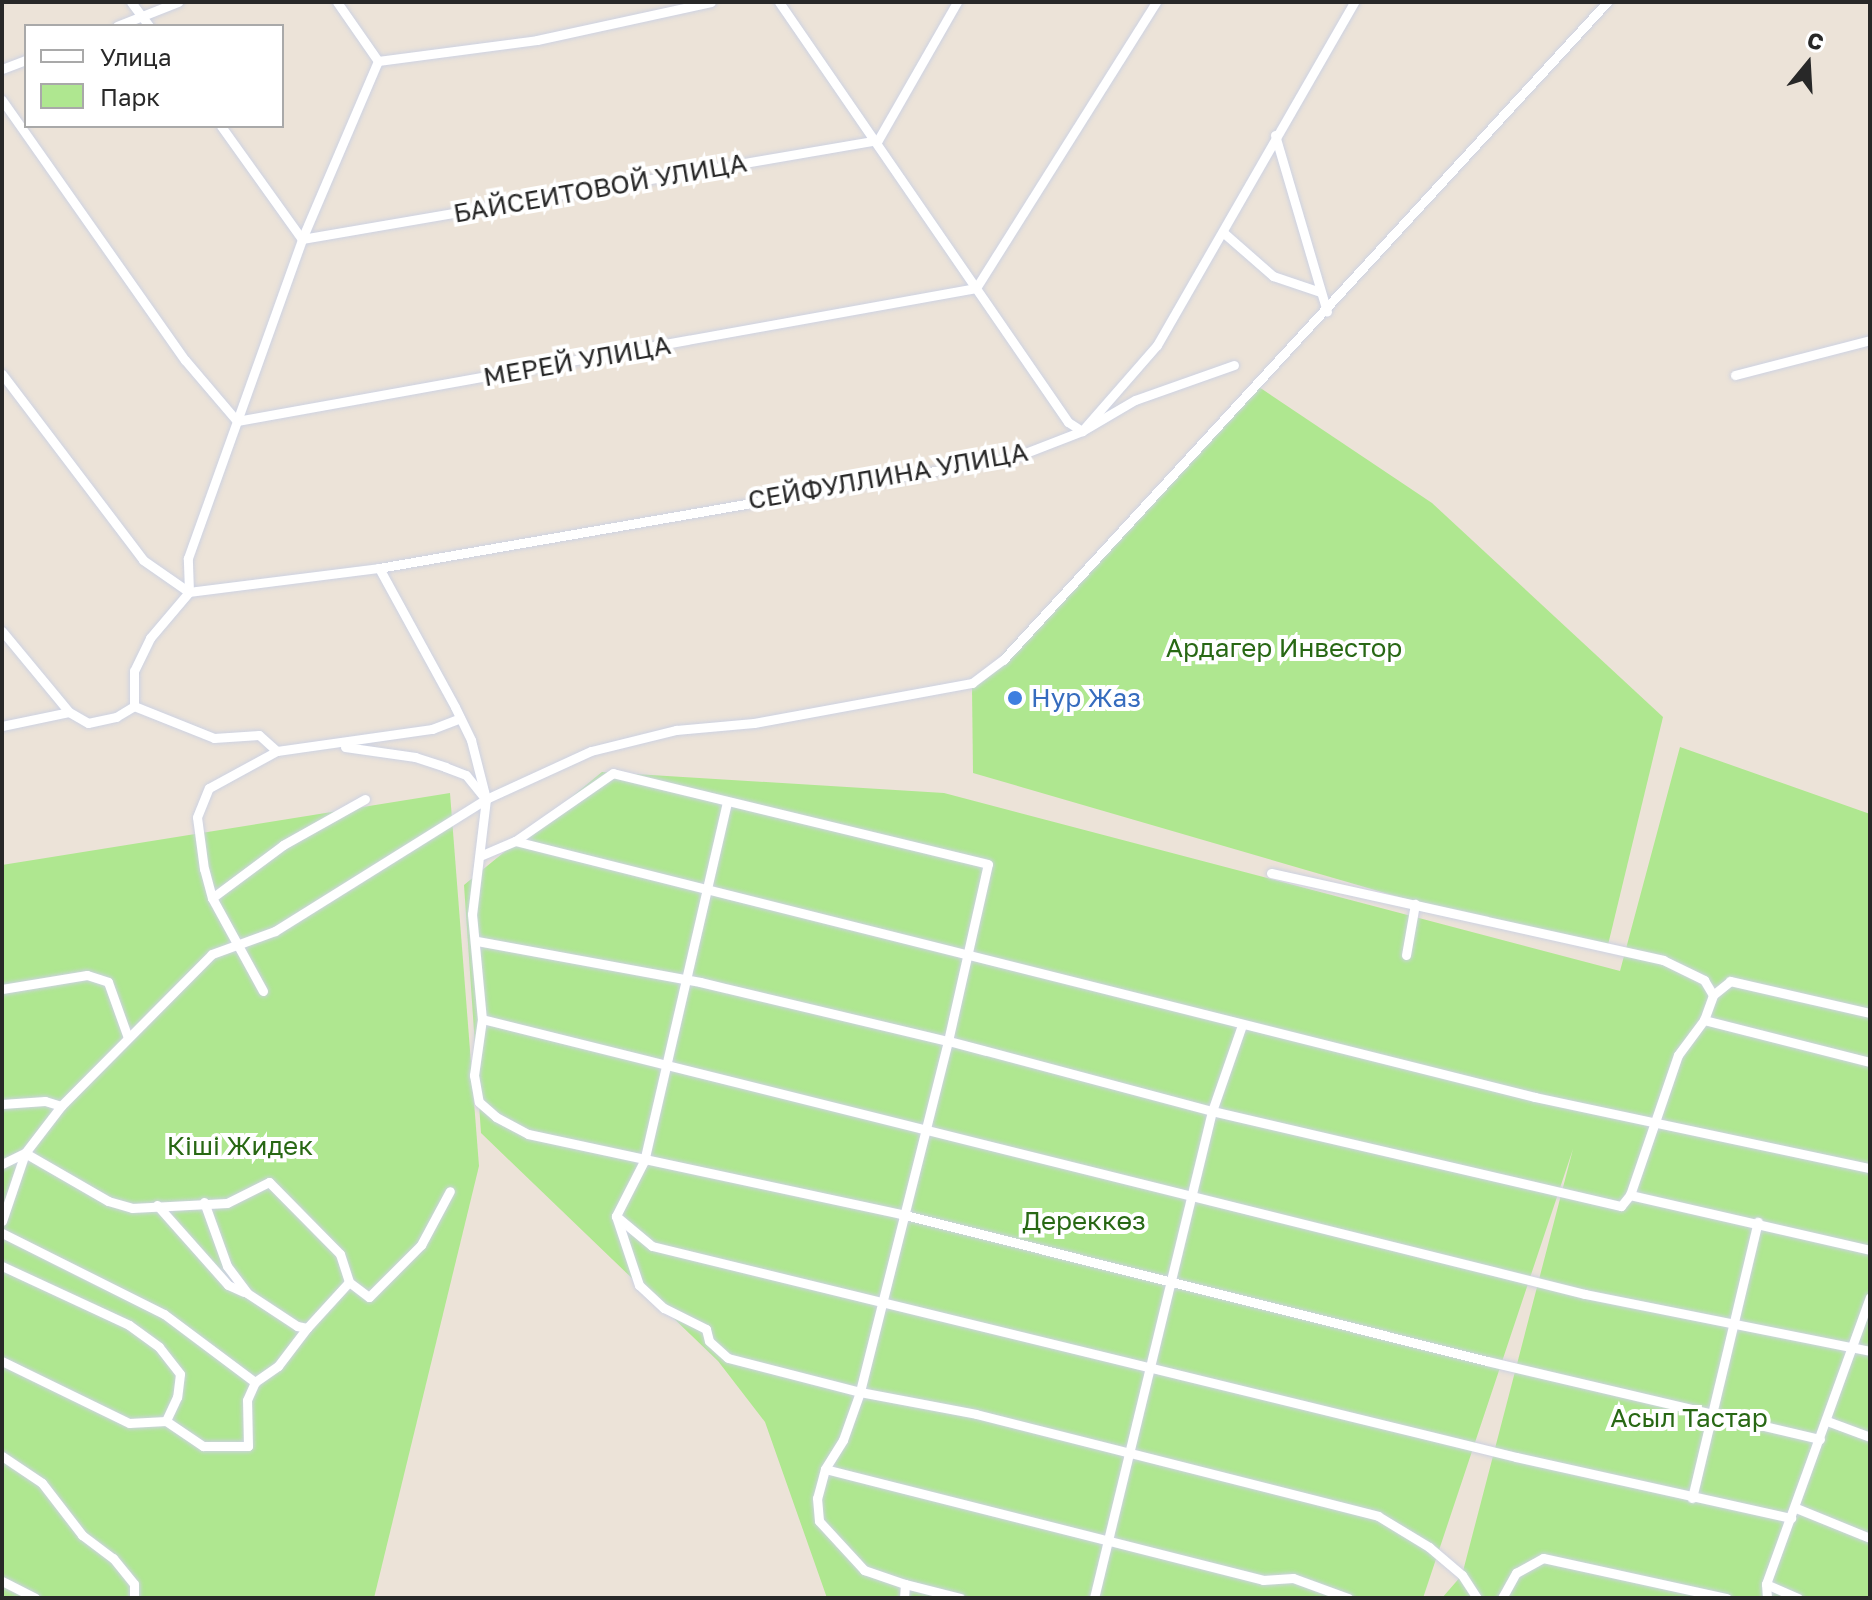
<!DOCTYPE html>
<html>
<head>
<meta charset="utf-8">
<style>
  body { margin:0 }
  #map { position:relative; width:1872px; height:1600px; overflow:hidden; background:#ece3d8; font-family:"Golos Text",sans-serif }
  div>[style] { position:absolute }
  .green>* { inset:0; background:#afe790 }
  .roads { filter:drop-shadow(0 0 2px #cdd2e2) drop-shadow(0 0 2px #cdd2e2) }
  .street>* { height:9px; margin:-4.5px; padding:0 4.5px; transform-origin:4.5px; border-radius:4.5px; background:#fff }
  .dots>* { width:22px; height:22px; translate:-50% -50%; box-sizing:border-box; border:4px solid #fff; border-radius:50% }
  span { translate:-50% -50%; white-space:nowrap; text-align:center; line-height:1.15; -webkit-text-stroke:8px #fff; paint-order:stroke }
  .street-label { font-size:26px; color:#282828 }
  .park-label { font-size:26px; color:#286814 }
  .shop-label { font-size:26px; color:#366cbe }
  .left { translate:0 -50%; text-align:left }
  .frame { position:absolute; inset:0; border:4px solid #282828; pointer-events:none }
  .legend { position:absolute; left:24px; top:24px; width:260px; height:104px; box-sizing:border-box; background:#fff; border:2px solid #a9a9a9; margin:0; padding:10px 14px; list-style:none; font-size:24px; color:#282828 }
  .legend li { display:flex; align-items:center; gap:16px; height:40px }
  .legend b { width:40px; border:2px solid #a9a9a9 }
  .north { position:absolute; left:1768px; top:24px; width:80px; height:80px; -webkit-text-stroke:6px #fff; paint-order:stroke; rotate:18deg; font-size:22px; font-weight:700; line-height:32px; text-align:center; color:#282828 }
  .north::after { content:''; display:block; margin:auto; width:28px; height:36px; background:#282828; clip-path:polygon(50% 0,100% 100%,50% 72%,0 100%) }
</style>
</head>
<body>
<div id="map">
  <div class="green">
    <i style="clip-path:polygon(1253px 383px,1432px 503px,1663px 717px,1607px 949px,1447px 911px,973px 773px,972px 688px)"></i>
    <i style="clip-path:polygon(1680px 747px,1870px 814px,1870px 1598px,1442px 1598px,1462px 1575px,1573px 1149px,1423px 1598px,827px 1598px,765px 1422px,718px 1361px,481px 1133px,464px 885px,602px 772px,944px 793px,1620px 971px)"></i>
    <i style="clip-path:polygon(450px 793px,479px 1166px,374px 1598px,2px 1598px,2px 865px)"></i>
  </div>
  <div class="roads">
    <div class="street">
      <i style="left:131px;top:2px;width:30px;rotate:53deg"></i>
      <i style="left:337px;top:2px;width:72px;rotate:55.2deg"></i>
      <i style="left:378px;top:61px;width:160px;rotate:-7.5deg"></i>
      <i style="left:537px;top:40px;width:178px;rotate:-12.3deg"></i>
      <i style="left:779px;top:2px;width:510px;rotate:55.47deg"></i>
      <i style="left:1068px;top:422px;width:17px;rotate:33deg"></i>
      <i style="left:1082px;top:431px;width:61px;rotate:-30.3deg"></i>
      <i style="left:1135px;top:400px;width:105px;rotate:-19.5deg"></i>
      <i style="left:117px;top:26px;width:66px;rotate:-21.5deg"></i>
      <i style="left:2px;top:69px;width:26px;rotate:-21deg"></i>
      <i style="left:2px;top:100px;width:318px;rotate:54.9deg"></i>
      <i style="left:185px;top:360px;width:80px;rotate:49.6deg"></i>
      <i style="left:237px;top:421px;width:751px;rotate:-10.2deg"></i>
      <i style="left:976px;top:288px;width:338px;rotate:-57.8deg"></i>
      <i style="left:221px;top:126px;width:139px;rotate:54.4deg"></i>
      <i style="left:302px;top:239px;width:584px;rotate:-9.75deg"></i>
      <i style="left:878px;top:140px;width:159px;rotate:-60.2deg"></i>
      <i style="left:1275px;top:135px;width:184px;rotate:73.6deg"></i>
      <i style="left:1225px;top:234px;width:64px;rotate:41.2deg"></i>
      <i style="left:1273px;top:276px;width:50px;rotate:18.8deg"></i>
      <i style="left:2px;top:374px;width:233px;rotate:52.8deg"></i>
      <i style="left:143px;top:560px;width:56px;rotate:34.8deg"></i>
      <i style="left:189px;top:592px;width:34px;rotate:-92deg"></i>
      <i style="left:188px;top:558px;width:339px;rotate:-70.3deg"></i>
      <i style="left:302px;top:239px;width:194px;rotate:-66.9deg"></i>
      <i style="left:1735px;top:375px;width:139px;rotate:-14.5deg"></i>
      <i style="left:379px;top:568px;width:158px;rotate:61.3deg"></i>
      <i style="left:455px;top:707px;width:37px;rotate:64deg"></i>
      <i style="left:471px;top:740px;width:61px;rotate:75.7deg"></i>
      <i style="left:486px;top:799px;width:116px;rotate:96.9deg"></i>
      <i style="left:472px;top:914px;width:105px;rotate:84.6deg"></i>
      <i style="left:482px;top:1019px;width:57px;rotate:98.1deg"></i>
      <i style="left:474px;top:1075px;width:27px;rotate:80deg"></i>
      <i style="left:479px;top:1102px;width:23px;rotate:41deg"></i>
      <i style="left:496px;top:1117px;width:36px;rotate:28deg"></i>
      <i style="left:528px;top:1134px;width:381px;rotate:12.1deg"></i>
      <i style="left:901px;top:1214px;width:604px;rotate:14.08deg"></i>
      <i style="left:1487px;top:1361px;width:342px;rotate:13.2deg"></i>
      <i style="left:2px;top:631px;width:105px;rotate:50.4deg"></i>
      <i style="left:134px;top:706px;width:35px;rotate:-90deg"></i>
      <i style="left:134px;top:671px;width:37px;rotate:-64deg"></i>
      <i style="left:150px;top:638px;width:60px;rotate:-49.7deg"></i>
      <i style="left:189px;top:592px;width:192px;rotate:-7.2deg"></i>
      <i style="left:379px;top:568px;width:646px;rotate:-9.9deg"></i>
      <i style="left:1015px;top:457px;width:72px;rotate:-21.2deg"></i>
      <i style="left:1082px;top:431px;width:114px;rotate:-48.9deg"></i>
      <i style="left:1157px;top:345px;width:396px;rotate:-60.1deg"></i>
      <i style="left:2px;top:726px;width:68px;rotate:-11.8deg"></i>
      <i style="left:69px;top:712px;width:22px;rotate:30deg"></i>
      <i style="left:88px;top:723px;width:29px;rotate:-12deg"></i>
      <i style="left:116px;top:717px;width:21px;rotate:-31deg"></i>
      <i style="left:134px;top:706px;width:86px;rotate:21.8deg"></i>
      <i style="left:214px;top:738px;width:45px;rotate:-3.8deg"></i>
      <i style="left:259px;top:735px;width:24px;rotate:42deg"></i>
      <i style="left:345px;top:747px;width:71px;rotate:8.1deg"></i>
      <i style="left:415px;top:757px;width:32px;rotate:18deg"></i>
      <i style="left:445px;top:767px;width:22px;rotate:21deg"></i>
      <i style="left:466px;top:775px;width:28px;rotate:51deg"></i>
      <i style="left:727px;top:802px;width:368px;rotate:103deg"></i>
      <i style="left:644px;top:1161px;width:62px;rotate:117deg"></i>
      <i style="left:616px;top:1216px;width:73px;rotate:71.6deg"></i>
      <i style="left:639px;top:1285px;width:34px;rotate:43deg"></i>
      <i style="left:664px;top:1308px;width:47px;rotate:26.6deg"></i>
      <i style="left:706px;top:1329px;width:12px;rotate:76deg"></i>
      <i style="left:709px;top:1341px;width:25px;rotate:42deg"></i>
      <i style="left:728px;top:1358px;width:136px;rotate:14.4deg"></i>
      <i style="left:860px;top:1392px;width:51px;rotate:109.5deg"></i>
      <i style="left:843px;top:1440px;width:34px;rotate:122deg"></i>
      <i style="left:825px;top:1469px;width:30px;rotate:105deg"></i>
      <i style="left:817px;top:1498px;width:23px;rotate:85deg"></i>
      <i style="left:819px;top:1521px;width:67px;rotate:47.4deg"></i>
      <i style="left:864px;top:1570px;width:43px;rotate:18.9deg"></i>
      <i style="left:905px;top:1584px;width:14px;rotate:94deg"></i>
      <i style="left:515px;top:841px;width:1052px;rotate:14.09deg"></i>
      <i style="left:1535px;top:1097px;width:342px;rotate:12deg"></i>
      <i style="left:1271px;top:873px;width:402px;rotate:12.5deg"></i>
      <i style="left:1663px;top:960px;width:46px;rotate:26deg"></i>
      <i style="left:1704px;top:980px;width:17px;rotate:59deg"></i>
      <i style="left:212px;top:898px;width:89px;rotate:-36.7deg"></i>
      <i style="left:283px;top:845px;width:94px;rotate:-29.3deg"></i>
      <i style="left:477px;top:941px;width:227px;rotate:10.4deg"></i>
      <i style="left:700px;top:982px;width:255px;rotate:13.4deg"></i>
      <i style="left:948px;top:1041px;width:181px;rotate:-77.3deg"></i>
      <i style="left:988px;top:864px;width:386px;rotate:-166.4deg"></i>
      <i style="left:613px;top:773px;width:119px;rotate:145.2deg"></i>
      <i style="left:515px;top:841px;width:36px;rotate:157deg"></i>
      <i style="left:1406px;top:955px;width:52px;rotate:-80deg"></i>
      <i style="left:2px;top:989px;width:86px;rotate:-9.4deg"></i>
      <i style="left:87px;top:975px;width:22px;rotate:18deg"></i>
      <i style="left:108px;top:982px;width:59px;rotate:70.3deg"></i>
      <i style="left:263px;top:991px;width:106px;rotate:-118.7deg"></i>
      <i style="left:212px;top:898px;width:30px;rotate:-105deg"></i>
      <i style="left:204px;top:869px;width:52px;rotate:-97.7deg"></i>
      <i style="left:197px;top:817px;width:31px;rotate:-68deg"></i>
      <i style="left:209px;top:788px;width:77px;rotate:-28.6deg"></i>
      <i style="left:277px;top:751px;width:157px;rotate:-8.1deg"></i>
      <i style="left:432px;top:729px;width:30px;rotate:-21deg"></i>
      <i style="left:482px;top:1019px;width:1137px;rotate:14deg"></i>
      <i style="left:1585px;top:1294px;width:291px;rotate:11.3deg"></i>
      <i style="left:1704px;top:1020px;width:27px;rotate:-70deg"></i>
      <i style="left:1713px;top:995px;width:22px;rotate:-39deg"></i>
      <i style="left:1730px;top:981px;width:144px;rotate:12.9deg"></i>
      <i style="left:1242px;top:1025px;width:91px;rotate:109.2deg"></i>
      <i style="left:1212px;top:1111px;width:273px;rotate:-165.1deg"></i>
      <i style="left:948px;top:1041px;width:362px;rotate:104.1deg"></i>
      <i style="left:860px;top:1392px;width:118px;rotate:10.7deg"></i>
      <i style="left:976px;top:1414px;width:415px;rotate:14.2deg"></i>
      <i style="left:1378px;top:1516px;width:60px;rotate:31.3deg"></i>
      <i style="left:1429px;top:1547px;width:43px;rotate:40.3deg"></i>
      <i style="left:1462px;top:1575px;width:27px;rotate:57deg"></i>
      <i style="left:2px;top:1104px;width:43px;rotate:-4deg"></i>
      <i style="left:45px;top:1101px;width:17px;rotate:17deg"></i>
      <i style="left:25px;top:1153px;width:96px;rotate:30deg"></i>
      <i style="left:108px;top:1201px;width:25px;rotate:16deg"></i>
      <i style="left:132px;top:1208px;width:95px;rotate:-3deg"></i>
      <i style="left:227px;top:1203px;width:47px;rotate:-26.6deg"></i>
      <i style="left:269px;top:1182px;width:101px;rotate:45.4deg"></i>
      <i style="left:340px;top:1254px;width:29px;rotate:72deg"></i>
      <i style="left:349px;top:1282px;width:25px;rotate:37deg"></i>
      <i style="left:369px;top:1297px;width:74px;rotate:-45deg"></i>
      <i style="left:421px;top:1245px;width:61px;rotate:-61.8deg"></i>
      <i style="left:2px;top:1164px;width:25px;rotate:-26deg"></i>
      <i style="left:1630px;top:1195px;width:246px;rotate:12.9deg"></i>
      <i style="left:204px;top:1202px;width:68px;rotate:70.2deg"></i>
      <i style="left:227px;top:1266px;width:34px;rotate:53deg"></i>
      <i style="left:247px;top:1293px;width:60px;rotate:33.4deg"></i>
      <i style="left:297px;top:1326px;width:10px;rotate:11deg"></i>
      <i style="left:307px;top:1328px;width:62px;rotate:-47.6deg"></i>
      <i style="left:157px;top:1205px;width:107px;rotate:48.4deg"></i>
      <i style="left:228px;top:1285px;width:17px;rotate:24deg"></i>
      <i style="left:616px;top:1216px;width:47px;rotate:39.8deg"></i>
      <i style="left:652px;top:1246px;width:889px;rotate:13.72deg"></i>
      <i style="left:1516px;top:1457px;width:282px;rotate:12.5deg"></i>
      <i style="left:2px;top:1221px;width:72px;rotate:-71.3deg"></i>
      <i style="left:25px;top:1153px;width:59px;rotate:-52.5deg"></i>
      <i style="left:61px;top:1106px;width:214px;rotate:-45.2deg"></i>
      <i style="left:212px;top:954px;width:67px;rotate:-20.1deg"></i>
      <i style="left:275px;top:931px;width:249px;rotate:-32deg"></i>
      <i style="left:486px;top:799px;width:115px;rotate:-24.6deg"></i>
      <i style="left:591px;top:751px;width:88px;rotate:-13.9deg"></i>
      <i style="left:676px;top:730px;width:78px;rotate:-5.1deg"></i>
      <i style="left:754px;top:723px;width:222px;rotate:-10.4deg"></i>
      <i style="left:972px;top:683px;width:39px;rotate:-37deg"></i>
      <i style="left:1003px;top:660px;width:893px;rotate:-47.45deg"></i>
      <i style="left:2px;top:1233px;width:181px;rotate:26.6deg"></i>
      <i style="left:164px;top:1314px;width:114px;rotate:36.8deg"></i>
      <i style="left:2px;top:1266px;width:140px;rotate:24.9deg"></i>
      <i style="left:129px;top:1325px;width:37px;rotate:36deg"></i>
      <i style="left:159px;top:1347px;width:34px;rotate:52deg"></i>
      <i style="left:180px;top:1374px;width:23px;rotate:97deg"></i>
      <i style="left:177px;top:1397px;width:26px;rotate:115deg"></i>
      <i style="left:166px;top:1421px;width:37px;rotate:177deg"></i>
      <i style="left:129px;top:1423px;width:141px;rotate:-154deg"></i>
      <i style="left:166px;top:1421px;width:45px;rotate:34deg"></i>
      <i style="left:203px;top:1446px;width:45px"></i>
      <i style="left:248px;top:1446px;width:46px;rotate:-91.2deg"></i>
      <i style="left:247px;top:1400px;width:20px;rotate:-66deg"></i>
      <i style="left:255px;top:1382px;width:28px;rotate:-35deg"></i>
      <i style="left:278px;top:1366px;width:48px;rotate:-52.7deg"></i>
      <i style="left:1827px;top:1421px;width:46px;rotate:20.4deg"></i>
      <i style="left:2px;top:1456px;width:48px;rotate:34deg"></i>
      <i style="left:42px;top:1483px;width:66px;rotate:52.4deg"></i>
      <i style="left:82px;top:1535px;width:39px;rotate:37deg"></i>
      <i style="left:113px;top:1558px;width:33px;rotate:51deg"></i>
      <i style="left:134px;top:1584px;width:14px;rotate:90deg"></i>
      <i style="left:825px;top:1469px;width:452px;rotate:14.2deg"></i>
      <i style="left:1263px;top:1580px;width:30px;rotate:-4deg"></i>
      <i style="left:1293px;top:1578px;width:59px;rotate:20deg"></i>
      <i style="left:1692px;top:1498px;width:284px;rotate:-76.6deg"></i>
      <i style="left:1796px;top:1508px;width:80px;rotate:22.1deg"></i>
      <i style="left:2px;top:1581px;width:37px;rotate:27deg"></i>
      <i style="left:905px;top:1584px;width:57px;rotate:14.3deg"></i>
      <i style="left:1766px;top:1584px;width:305px;rotate:-70.1deg"></i>
      <i style="left:1094px;top:1598px;width:501px;rotate:-76.38deg"></i>
      <i style="left:1212px;top:1111px;width:420px;rotate:13.1deg"></i>
      <i style="left:1621px;top:1206px;width:14px;rotate:-51deg"></i>
      <i style="left:1630px;top:1195px;width:148px;rotate:-71.1deg"></i>
      <i style="left:1678px;top:1055px;width:44px;rotate:-53.4deg"></i>
      <i style="left:1704px;top:1020px;width:171px;rotate:14.2deg"></i>
      <i style="left:1502px;top:1598px;width:29px;rotate:-61deg"></i>
      <i style="left:1516px;top:1573px;width:31px;rotate:-29deg"></i>
      <i style="left:1543px;top:1558px;width:188px;rotate:12.3deg"></i>
      <i style="left:1767px;top:1598px;width:14px;rotate:-94deg"></i>
      <i style="left:1766px;top:1584px;width:35px;rotate:24deg"></i>
    </div>
  </div>
  <div class="dots">
    <i style="left:1015px;top:698px;background:#3f7fe0"></i>
  </div>
  <div class="street-label">
    <span style="left:600px;top:188px;rotate:-10deg">БАЙСЕИТОВОЙ УЛИЦА</span>
    <span style="left:577px;top:361px;rotate:-10deg">МЕРЕЙ УЛИЦА</span>
    <span style="left:888px;top:476px;rotate:-10deg">СЕЙФУЛЛИНА УЛИЦА</span>
  </div>
  <div class="park-label">
    <span style="left:1284px;top:648px">Ардагер Инвестор</span>
    <span style="left:240px;top:1146px">Кіші Жидек</span>
    <span style="left:1084px;top:1221px">Дереккөз</span>
    <span style="left:1689px;top:1418px">Асыл Тастар</span>
  </div>
  <div class="shop-label">
    <span class="left" style="left:1031px;top:698px">Нур Жаз</span>
  </div>
  <div class="frame"></div>
  <ul class="legend">
  <li><b style="height:10px;background:#fff"></b>Улица</li>
  <li><b style="height:22px;background:#afe790"></b>Парк</li>
  </ul>
  <div class="north">С</div>
</div>
</body>
</html>
